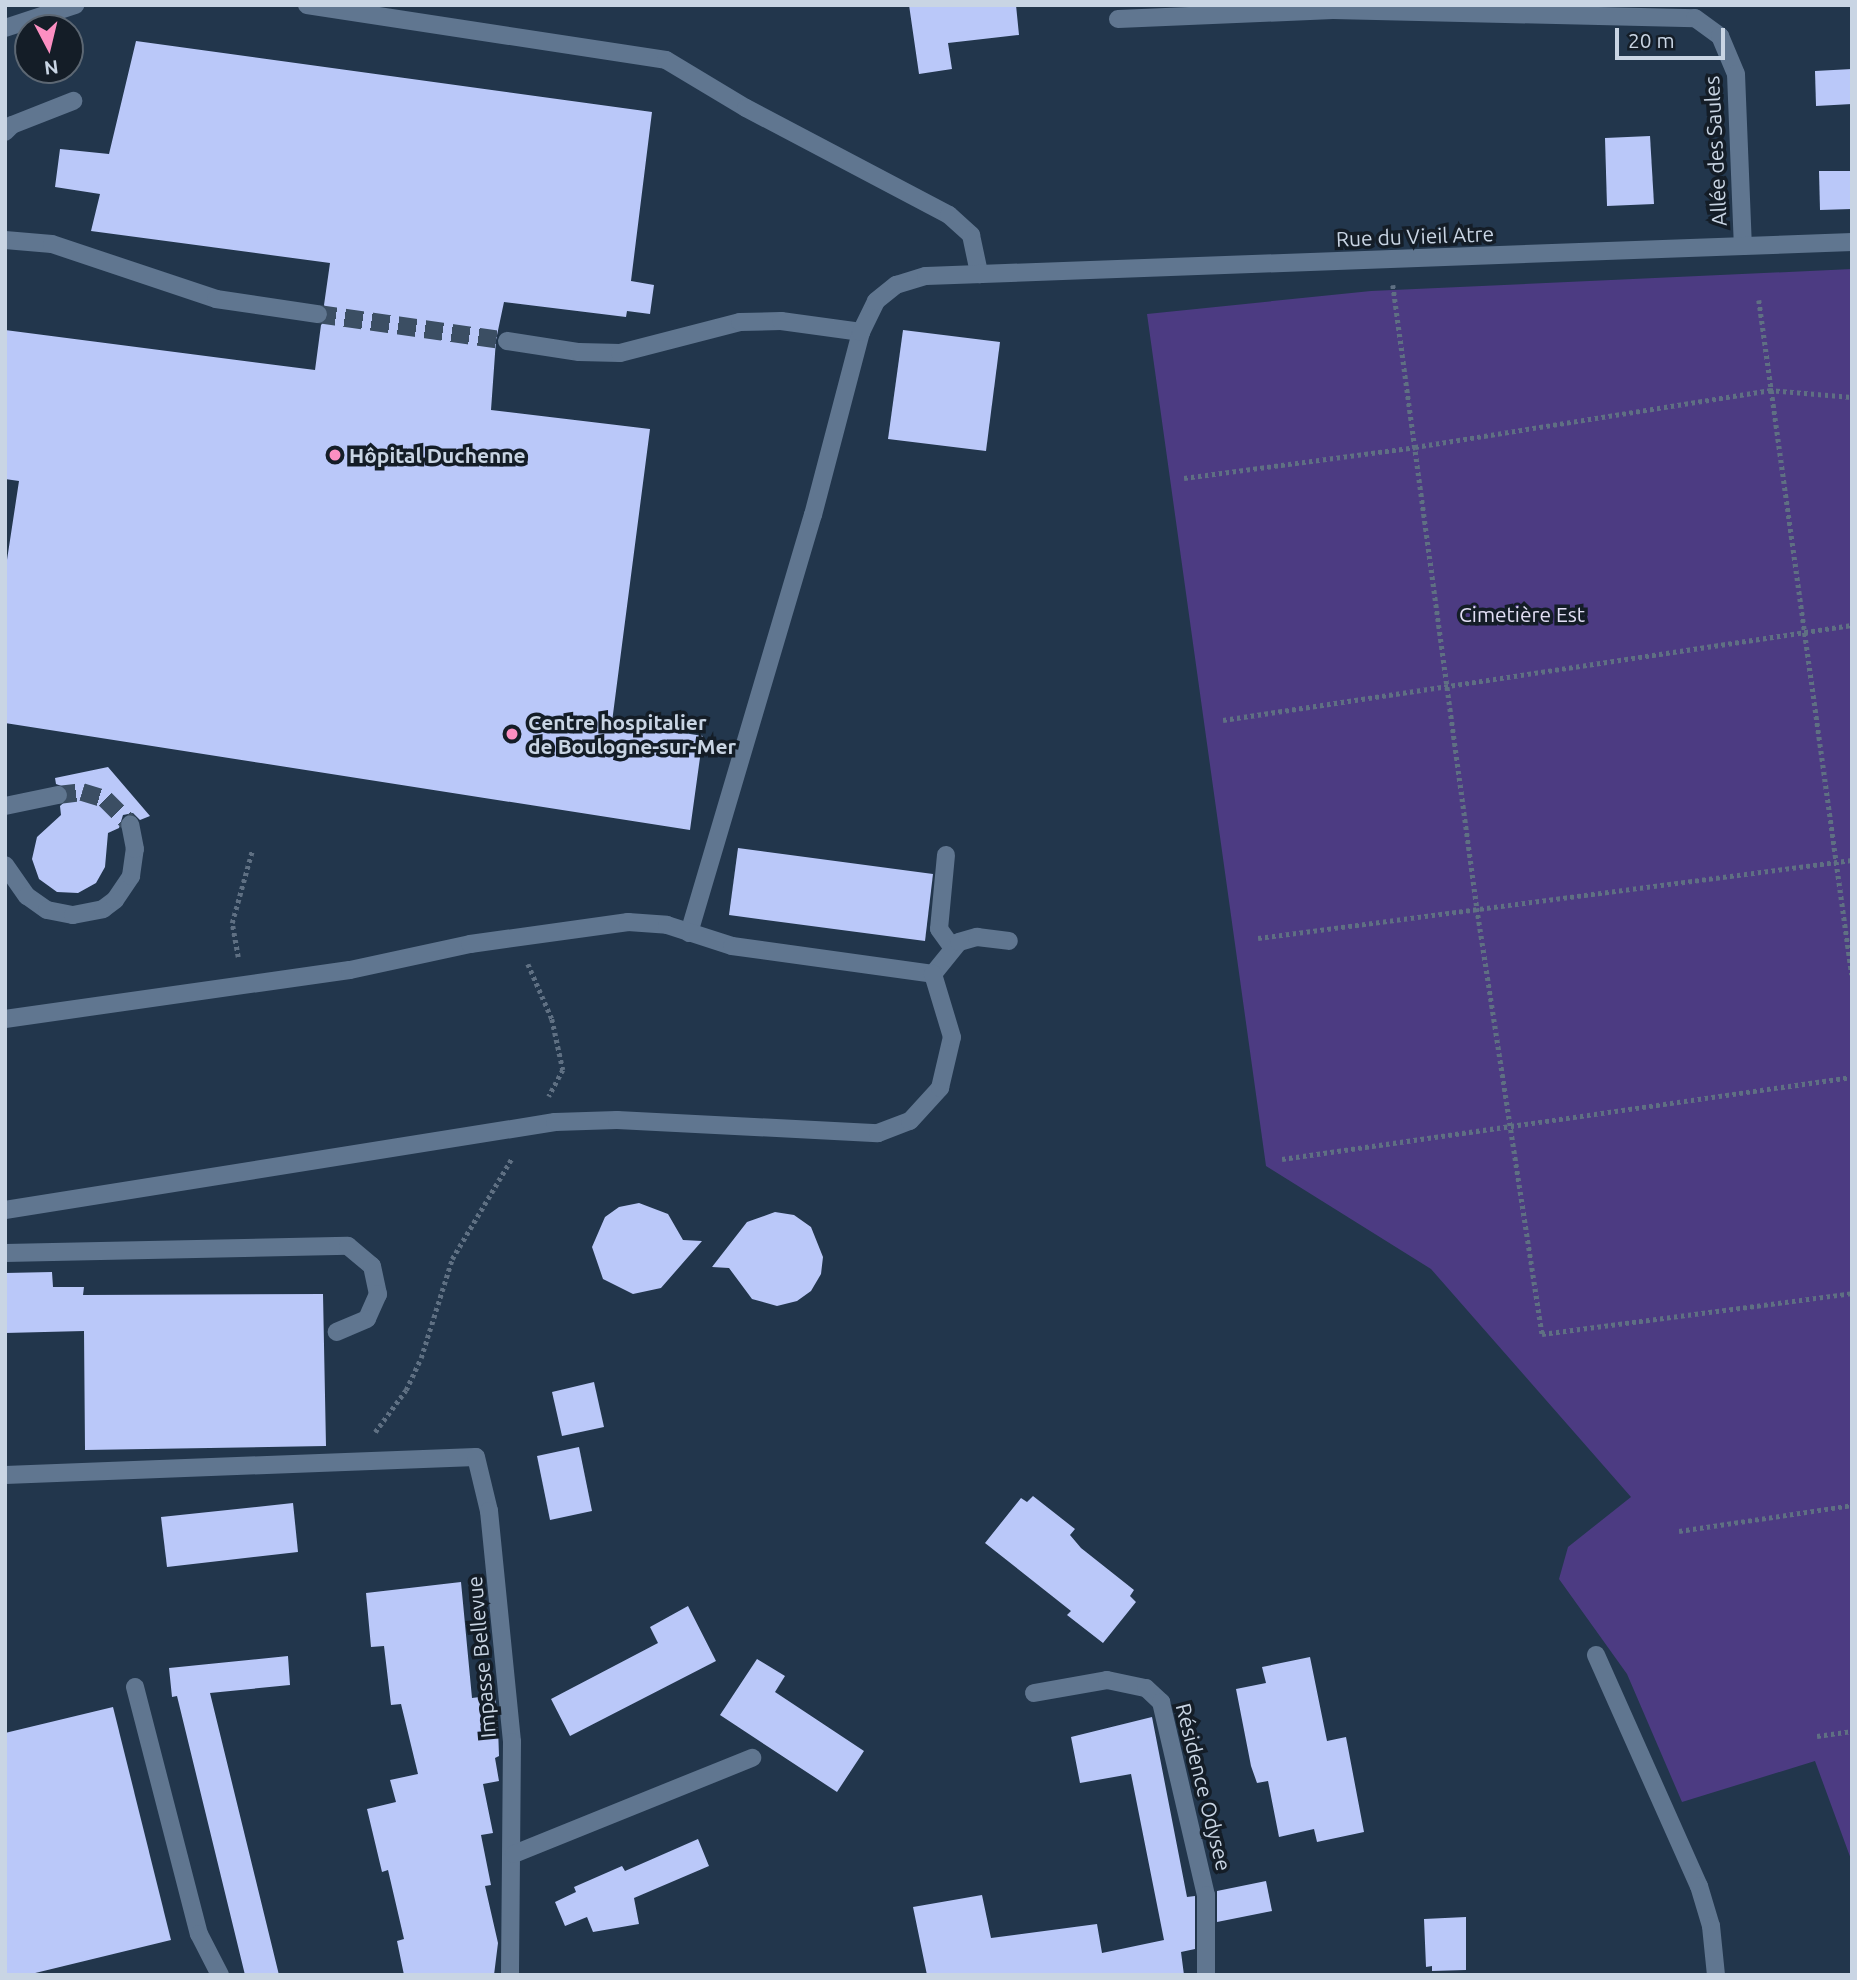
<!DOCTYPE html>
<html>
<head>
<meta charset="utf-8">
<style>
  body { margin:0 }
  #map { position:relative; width:1857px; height:1980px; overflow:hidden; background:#22364c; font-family:Ubuntu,sans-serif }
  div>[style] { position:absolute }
  .green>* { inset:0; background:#4c3b82 }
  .building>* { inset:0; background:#bac8f9 }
  .minor-tunnel>* { height:18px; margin-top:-9px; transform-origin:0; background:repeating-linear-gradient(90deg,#3b4e63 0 18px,transparent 0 27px) }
  .path>* { height:4.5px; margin-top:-2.25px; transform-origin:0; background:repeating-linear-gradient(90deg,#5f7083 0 3.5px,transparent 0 7px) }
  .minor>* { height:18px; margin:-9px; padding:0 9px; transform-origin:9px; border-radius:9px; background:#607690 }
  .dots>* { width:19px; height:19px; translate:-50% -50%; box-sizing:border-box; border:4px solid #141d27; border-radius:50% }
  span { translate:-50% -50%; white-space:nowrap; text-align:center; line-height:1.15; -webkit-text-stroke:7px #141d27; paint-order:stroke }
  .street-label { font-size:21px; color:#c9d5e4 }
  .poi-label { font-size:21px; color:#c9d5e4; font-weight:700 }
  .left { translate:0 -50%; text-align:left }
  .park-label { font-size:21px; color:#e2dff5 }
  .frame { position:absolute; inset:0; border:7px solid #c9d5e4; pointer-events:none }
  .north { position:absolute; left:14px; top:14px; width:70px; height:70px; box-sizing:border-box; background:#141d27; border:2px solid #5c6773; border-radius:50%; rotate:173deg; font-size:19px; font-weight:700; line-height:28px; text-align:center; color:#c9d5e4 }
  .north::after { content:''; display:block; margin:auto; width:24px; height:32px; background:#fc8fc2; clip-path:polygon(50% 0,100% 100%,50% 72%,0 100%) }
  .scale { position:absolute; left:1615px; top:28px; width:110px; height:32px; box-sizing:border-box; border:4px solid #c9d5e4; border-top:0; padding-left:9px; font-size:21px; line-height:24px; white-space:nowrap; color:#c9d5e4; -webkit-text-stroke:5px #141d27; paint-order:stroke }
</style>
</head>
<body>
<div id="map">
  <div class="green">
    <i style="clip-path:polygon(1852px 269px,1852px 1862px,1815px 1761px,1682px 1802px,1627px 1674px,1559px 1579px,1568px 1547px,1631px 1497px,1431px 1269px,1266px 1166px,1147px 314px,1371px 291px)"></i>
  </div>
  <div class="building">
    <i style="clip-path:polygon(909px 5px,1016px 5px,1019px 35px,948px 43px,952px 69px,919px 74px)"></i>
    <i style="clip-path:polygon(136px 41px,652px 112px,631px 281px,654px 285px,650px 314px,627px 311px,626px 317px,504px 302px,496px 340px,491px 410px,650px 429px,612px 722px,703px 736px,690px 830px,5px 723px,5px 573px,19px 481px,5px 479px,5px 330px,315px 370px,321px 325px,329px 316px,324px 305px,330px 263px,91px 231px,100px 194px,55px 187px,60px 149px,109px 154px)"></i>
    <i style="clip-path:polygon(1852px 69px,1852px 104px,1816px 106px,1815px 71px)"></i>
    <i style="clip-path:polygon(1650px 136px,1654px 204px,1607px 206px,1605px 138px)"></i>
    <i style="clip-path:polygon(1819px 171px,1852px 171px,1852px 209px,1820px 210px)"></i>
    <i style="clip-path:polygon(903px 330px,1000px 342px,986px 451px,888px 439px)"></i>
    <i style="clip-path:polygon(108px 767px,150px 816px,140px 820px,133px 813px,123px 815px,119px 828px,108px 833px,105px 867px,96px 883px,78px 893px,57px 892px,39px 879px,32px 859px,37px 837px,61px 815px,60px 806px,69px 798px,67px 788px,56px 784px,55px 778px)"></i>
    <i style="clip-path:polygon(738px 848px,933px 874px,925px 941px,729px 915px)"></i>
    <i style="clip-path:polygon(639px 1203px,668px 1214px,683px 1240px,702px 1241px,661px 1288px,633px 1294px,603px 1279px,592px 1247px,605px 1217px,619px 1207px)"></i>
    <i style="clip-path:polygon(775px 1212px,794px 1215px,811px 1227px,823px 1257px,821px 1274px,811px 1291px,797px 1301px,777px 1306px,752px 1299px,729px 1268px,712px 1267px,747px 1222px)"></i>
    <i style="clip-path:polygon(52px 1272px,53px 1287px,84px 1287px,83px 1295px,323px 1294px,326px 1446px,85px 1450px,84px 1331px,5px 1333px,5px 1273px)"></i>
    <i style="clip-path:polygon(594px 1382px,604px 1427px,562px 1436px,552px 1392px)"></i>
    <i style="clip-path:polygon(579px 1447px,592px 1511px,550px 1520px,537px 1456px)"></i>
    <i style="clip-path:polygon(1033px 1496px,1075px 1529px,1070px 1535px,1081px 1548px,1134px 1590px,1130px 1596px,1136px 1602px,1103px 1643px,1067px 1615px,1071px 1611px,985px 1543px,1021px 1498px,1027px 1502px)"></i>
    <i style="clip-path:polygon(293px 1503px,298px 1552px,167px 1567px,161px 1517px)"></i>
    <i style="clip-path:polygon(461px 1582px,472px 1698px,495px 1695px,498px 1727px,499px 1756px,495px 1758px,499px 1781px,483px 1784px,493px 1833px,481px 1835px,491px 1885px,485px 1886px,498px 1943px,494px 1975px,404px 1975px,397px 1941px,404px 1939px,388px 1870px,382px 1872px,367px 1809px,396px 1802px,390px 1780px,418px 1774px,401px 1704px,391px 1705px,384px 1646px,371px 1647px,366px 1593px)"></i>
    <i style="clip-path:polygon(688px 1606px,716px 1661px,570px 1736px,551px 1699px,658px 1643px,650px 1627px)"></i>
    <i style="clip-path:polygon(288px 1656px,290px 1685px,210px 1693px,279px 1975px,245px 1975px,177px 1696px,172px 1697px,169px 1668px)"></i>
    <i style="clip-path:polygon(1310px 1657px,1327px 1741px,1346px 1737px,1364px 1832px,1317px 1842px,1314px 1829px,1279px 1837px,1268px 1781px,1257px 1783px,1251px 1766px,1236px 1689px,1266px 1683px,1262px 1667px)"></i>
    <i style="clip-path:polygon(757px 1659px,785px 1676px,775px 1692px,864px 1751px,837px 1792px,720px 1715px)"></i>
    <i style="clip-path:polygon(113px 1707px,171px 1940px,27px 1975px,5px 1975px,5px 1733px)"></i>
    <i style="clip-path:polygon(1152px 1717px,1187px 1897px,1195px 1896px,1195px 1949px,1181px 1952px,1184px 1975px,927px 1975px,913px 1907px,982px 1895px,991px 1938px,1097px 1924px,1102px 1953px,1164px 1940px,1131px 1774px,1080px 1783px,1071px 1737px)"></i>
    <i style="clip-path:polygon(698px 1839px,709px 1866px,634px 1898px,639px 1924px,593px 1932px,587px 1917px,565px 1926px,555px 1902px,576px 1892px,574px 1887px,622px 1866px,625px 1871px)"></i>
    <i style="clip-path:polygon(1266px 1881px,1272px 1911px,1217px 1922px,1217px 1891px)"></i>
    <i style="clip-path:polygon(1466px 1917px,1466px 1970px,1432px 1971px,1432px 1966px,1426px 1967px,1424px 1919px)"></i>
  </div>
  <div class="minor-tunnel">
    <i style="left:318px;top:314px;width:191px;rotate:8.1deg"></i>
    <i style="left:58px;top:795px;width:24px;rotate:-7deg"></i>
    <i style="left:82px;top:792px;width:24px;rotate:17deg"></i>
    <i style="left:105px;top:799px;width:35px;rotate:45deg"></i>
  </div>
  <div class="path">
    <i style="left:1393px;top:285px;width:629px;rotate:82.32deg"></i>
    <i style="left:1477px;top:908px;width:431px;rotate:81.3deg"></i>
    <i style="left:1542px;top:1334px;width:313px;rotate:-7.5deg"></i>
    <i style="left:1759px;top:300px;width:681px;rotate:82.16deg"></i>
    <i style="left:1184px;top:478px;width:233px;rotate:-7.6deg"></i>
    <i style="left:1415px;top:447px;width:359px;rotate:-9.1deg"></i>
    <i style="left:1769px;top:390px;width:83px;rotate:4.8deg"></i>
    <i style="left:1223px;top:720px;width:636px;rotate:-8.59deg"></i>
    <i style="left:1258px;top:938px;width:599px;rotate:-7.48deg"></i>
    <i style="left:238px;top:957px;width:35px;rotate:-100deg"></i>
    <i style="left:232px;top:923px;width:75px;rotate:-74.5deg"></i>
    <i style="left:528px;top:964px;width:60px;rotate:66.4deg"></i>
    <i style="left:552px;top:1019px;width:52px;rotate:77.8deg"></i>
    <i style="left:563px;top:1070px;width:30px;rotate:118deg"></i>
    <i style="left:1282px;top:1159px;width:576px;rotate:-8.19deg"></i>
    <i style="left:375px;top:1432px;width:52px;rotate:-53.6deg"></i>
    <i style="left:406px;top:1390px;width:35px;rotate:-65deg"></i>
    <i style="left:421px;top:1358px;width:104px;rotate:-72.6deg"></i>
    <i style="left:452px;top:1259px;width:117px;rotate:-59.3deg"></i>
    <i style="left:1679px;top:1531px;width:175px;rotate:-8.5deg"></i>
    <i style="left:1817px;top:1736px;width:35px;rotate:-8deg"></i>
  </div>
  <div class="minor">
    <i style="left:307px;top:5px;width:363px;rotate:8.7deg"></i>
    <i style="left:666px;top:60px;width:93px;rotate:31deg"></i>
    <i style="left:746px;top:108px;width:229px;rotate:27.8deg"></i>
    <i style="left:949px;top:215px;width:30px;rotate:42deg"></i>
    <i style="left:971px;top:235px;width:40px;rotate:78deg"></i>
    <i style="left:1118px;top:19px;width:215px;rotate:-2.4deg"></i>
    <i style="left:1333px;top:10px;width:362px;rotate:1.3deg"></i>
    <i style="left:1695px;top:18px;width:31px;rotate:36deg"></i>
    <i style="left:1720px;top:36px;width:41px;rotate:67.2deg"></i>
    <i style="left:1736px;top:74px;width:172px;rotate:87.7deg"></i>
    <i style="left:5px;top:28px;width:74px;rotate:-18.2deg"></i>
    <i style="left:5px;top:132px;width:10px;rotate:-45deg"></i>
    <i style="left:12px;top:125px;width:66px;rotate:-21.5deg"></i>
    <i style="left:5px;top:240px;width:47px;rotate:4.9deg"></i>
    <i style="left:52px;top:244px;width:173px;rotate:18.5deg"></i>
    <i style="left:216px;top:299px;width:103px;rotate:8.4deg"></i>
    <i style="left:507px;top:341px;width:73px;rotate:8.7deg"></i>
    <i style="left:579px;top:352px;width:41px;rotate:1.4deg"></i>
    <i style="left:620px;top:353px;width:124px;rotate:-14.5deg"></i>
    <i style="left:740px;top:322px;width:41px;rotate:-1.4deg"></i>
    <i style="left:781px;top:321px;width:81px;rotate:7.8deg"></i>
    <i style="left:5px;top:806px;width:54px;rotate:-11.7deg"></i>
    <i style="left:946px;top:855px;width:74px;rotate:95.4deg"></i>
    <i style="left:939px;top:929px;width:24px;rotate:54deg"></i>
    <i style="left:5px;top:865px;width:38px;rotate:55deg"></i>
    <i style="left:27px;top:896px;width:24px;rotate:35deg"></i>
    <i style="left:47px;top:910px;width:26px;rotate:11deg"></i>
    <i style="left:73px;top:915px;width:31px;rotate:-11deg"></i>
    <i style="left:103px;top:909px;width:15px;rotate:-37deg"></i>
    <i style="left:115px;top:900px;width:29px;rotate:-56deg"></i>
    <i style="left:131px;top:876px;width:27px;rotate:-82deg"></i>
    <i style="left:135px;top:849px;width:25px;rotate:-101deg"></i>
    <i style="left:689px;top:933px;width:436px;rotate:-73.5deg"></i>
    <i style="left:813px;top:515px;width:189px;rotate:-75.3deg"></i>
    <i style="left:861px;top:332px;width:34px;rotate:-64deg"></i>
    <i style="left:876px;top:301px;width:26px;rotate:-39deg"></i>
    <i style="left:896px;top:285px;width:31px;rotate:-17deg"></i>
    <i style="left:926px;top:276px;width:927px;rotate:-2.1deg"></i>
    <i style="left:933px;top:974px;width:41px;rotate:-50.9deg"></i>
    <i style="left:959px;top:942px;width:19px;rotate:-16deg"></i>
    <i style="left:977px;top:937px;width:32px;rotate:7deg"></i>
    <i style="left:5px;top:1019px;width:348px;rotate:-8.1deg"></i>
    <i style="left:350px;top:970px;width:123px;rotate:-12.2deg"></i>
    <i style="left:470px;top:944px;width:160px;rotate:-7.9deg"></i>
    <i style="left:628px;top:922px;width:39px;rotate:4deg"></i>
    <i style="left:667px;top:925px;width:68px;rotate:17.9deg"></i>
    <i style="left:732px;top:946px;width:203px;rotate:7.9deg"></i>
    <i style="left:5px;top:1210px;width:557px;rotate:-9.09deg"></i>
    <i style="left:555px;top:1122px;width:62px;rotate:-1.8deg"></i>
    <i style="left:617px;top:1120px;width:261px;rotate:2.9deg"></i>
    <i style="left:878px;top:1133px;width:34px;rotate:-21deg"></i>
    <i style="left:910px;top:1121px;width:45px;rotate:-47.7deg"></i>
    <i style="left:940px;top:1088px;width:52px;rotate:-76.8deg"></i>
    <i style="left:952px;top:1037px;width:66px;rotate:-106.8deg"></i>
    <i style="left:5px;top:1253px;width:343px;rotate:-1.2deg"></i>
    <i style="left:348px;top:1246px;width:31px;rotate:40deg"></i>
    <i style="left:372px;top:1266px;width:29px;rotate:78deg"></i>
    <i style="left:378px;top:1294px;width:27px;rotate:114deg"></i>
    <i style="left:367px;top:1319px;width:33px;rotate:157deg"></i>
    <i style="left:5px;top:1475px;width:471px;rotate:-2.2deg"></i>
    <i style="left:476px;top:1457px;width:56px;rotate:76.5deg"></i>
    <i style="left:489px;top:1511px;width:232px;rotate:84.3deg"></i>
    <i style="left:512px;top:1742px;width:233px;rotate:90.5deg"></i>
    <i style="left:1596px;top:1655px;width:253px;rotate:66deg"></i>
    <i style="left:1699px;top:1886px;width:42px;rotate:73.3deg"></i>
    <i style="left:1711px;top:1926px;width:49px;rotate:84.2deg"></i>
    <i style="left:135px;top:1687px;width:255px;rotate:75.5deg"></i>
    <i style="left:199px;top:1934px;width:46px;rotate:62.9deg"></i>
    <i style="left:1034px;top:1693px;width:74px;rotate:-10.1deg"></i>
    <i style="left:1107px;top:1680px;width:40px;rotate:12deg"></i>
    <i style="left:1146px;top:1688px;width:21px;rotate:43deg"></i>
    <i style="left:1161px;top:1702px;width:198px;rotate:76.9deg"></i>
    <i style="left:1206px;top:1895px;width:80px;rotate:90deg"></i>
    <i style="left:514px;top:1854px;width:257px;rotate:-22deg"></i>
  </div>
  <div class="dots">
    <i style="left:335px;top:455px;background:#fc8fc2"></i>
    <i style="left:512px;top:734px;background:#fc8fc2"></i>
  </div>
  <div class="street-label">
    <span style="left:1715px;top:151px;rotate:-93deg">Allée des Saules</span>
    <span style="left:1415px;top:236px;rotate:-2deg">Rue du Vieil Atre</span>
    <span style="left:481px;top:1657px;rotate:-95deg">Impasse Bellevue</span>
    <span style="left:1204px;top:1787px;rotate:76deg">Résidence Odysee</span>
  </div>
  <div class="poi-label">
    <span class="left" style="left:349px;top:455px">Hôpital Duchenne</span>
    <span class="left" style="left:528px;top:734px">Centre hospitalier<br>de Boulogne-sur-Mer</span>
  </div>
  <div class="park-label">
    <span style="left:1522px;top:614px">Cimetière Est</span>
  </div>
  <div class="frame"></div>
  <div class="north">N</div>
  <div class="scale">20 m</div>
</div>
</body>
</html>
